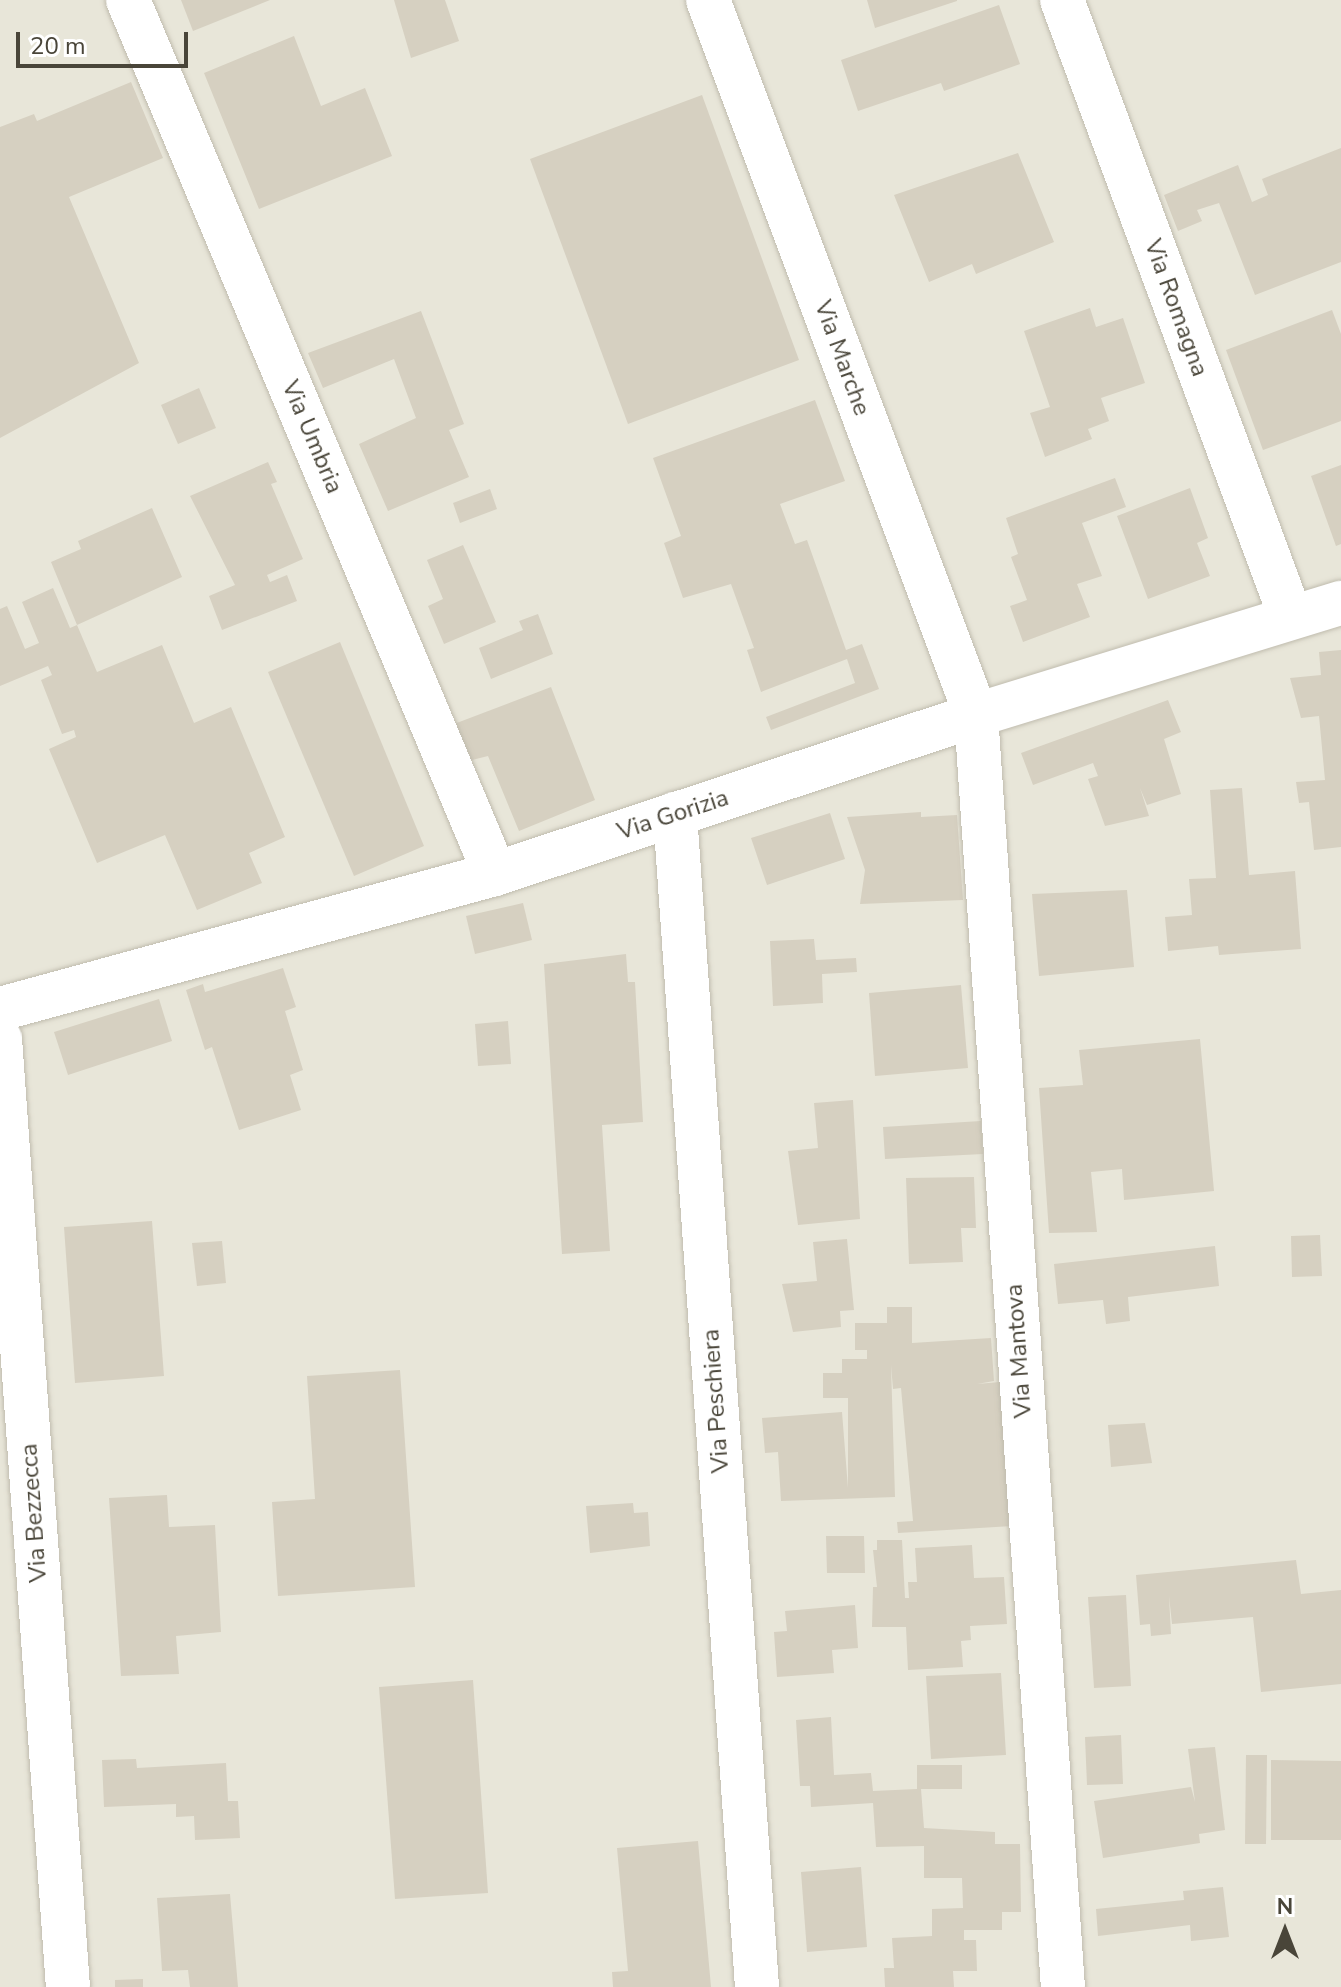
<!DOCTYPE html>
<html>
<head>
<meta charset="utf-8">
<style>
  body { margin:0 }
  #map { position:relative; width:1341px; height:1987px; overflow:hidden; background:#f5f3eb; font-family:"Nunito Sans",sans-serif }
  div>[style] { position:absolute }
  .residential>* { inset:0; background:#e8e6d9 }
  .building>* { inset:0; background:#d6d0c1 }
  .roads { filter:drop-shadow(0 0 2px #c0bcae) drop-shadow(0 0 2px #c0bcae) }
  .minor>* { height:44px; margin:-22px; padding:0 22px; transform-origin:22px; border-radius:22px; background:#fff }
  span { translate:-50% -50%; white-space:nowrap; text-align:center; line-height:1.15; -webkit-text-stroke:6px #fff; paint-order:stroke }
  .street-label { font-size:24px; color:#494539 }
  .north { position:absolute; left:1245px; top:1891px; width:80px; height:80px; -webkit-text-stroke:6px #fff; paint-order:stroke; rotate:0deg; font-size:22px; font-weight:700; line-height:32px; text-align:center; color:#494539 }
  .north::after { content:''; display:block; margin:auto; width:28px; height:36px; background:#494539; clip-path:polygon(50% 0,100% 100%,50% 72%,0 100%) }
  .scale { position:absolute; left:16px; top:32px; width:172px; height:36px; box-sizing:border-box; border:4px solid #494539; border-top:0; padding-left:10px; font-size:24px; line-height:28px; white-space:nowrap; color:#494539; -webkit-text-stroke:6px #fff; paint-order:stroke }
</style>
</head>
<body>
<div id="map">
  <div class="residential">
    <i style="clip-path:polygon(0 0,1341px 0,1341px 1987px,0 1987px)"></i>
  </div>
  <div class="building">
    <i style="clip-path:polygon(181px 0,270px 0,193px 31px)"></i>
    <i style="clip-path:polygon(394px 0,445px 0,459px 41px,411px 58px)"></i>
    <i style="clip-path:polygon(867px 0,957px 0,957px 1px,875px 28px)"></i>
    <i style="clip-path:polygon(999px 5px,1020px 64px,944px 91px,941px 83px,858px 111px,841px 60px)"></i>
    <i style="clip-path:polygon(294px 36px,321px 106px,365px 88px,392px 156px,259px 209px,204px 73px)"></i>
    <i style="clip-path:polygon(131px 82px,163px 158px,69px 197px,139px 363px,0 438px,0 127px,34px 114px,37px 121px)"></i>
    <i style="clip-path:polygon(702px 95px,799px 360px,628px 424px,530px 159px)"></i>
    <i style="clip-path:polygon(1341px 148px,1341px 262px,1255px 295px,1219px 203px,1197px 210px,1202px 221px,1178px 231px,1164px 195px,1238px 165px,1252px 202px,1268px 195px,1262px 179px)"></i>
    <i style="clip-path:polygon(1018px 153px,1054px 242px,976px 274px,972px 264px,929px 282px,894px 195px)"></i>
    <i style="clip-path:polygon(1090px 308px,1096px 327px,1123px 318px,1145px 383px,1101px 398px,1109px 421px,1088px 429px,1092px 439px,1045px 457px,1030px 413px,1050px 407px,1024px 331px)"></i>
    <i style="clip-path:polygon(1332px 310px,1341px 334px,1341px 421px,1263px 450px,1226px 350px)"></i>
    <i style="clip-path:polygon(421px 311px,464px 424px,449px 430px,469px 477px,388px 511px,359px 444px,416px 418px,394px 359px,323px 388px,308px 353px)"></i>
    <i style="clip-path:polygon(199px 388px,216px 428px,178px 444px,161px 405px)"></i>
    <i style="clip-path:polygon(815px 400px,845px 481px,780px 504px,795px 544px,807px 540px,846px 650px,862px 644px,879px 689px,771px 730px,766px 717px,855px 683px,847px 659px,761px 692px,747px 650px,754px 648px,731px 584px,683px 598px,664px 543px,681px 536px,653px 458px)"></i>
    <i style="clip-path:polygon(268px 462px,277px 482px,271px 484px,303px 559px,267px 575px,270px 582px,287px 575px,297px 601px,222px 630px,209px 596px,235px 585px,190px 496px)"></i>
    <i style="clip-path:polygon(1341px 465px,1341px 544px,1336px 546px,1311px 476px)"></i>
    <i style="clip-path:polygon(1115px 478px,1126px 507px,1082px 523px,1102px 576px,1077px 584px,1090px 617px,1023px 642px,1010px 606px,1027px 600px,1011px 557px,1018px 554px,1006px 518px)"></i>
    <i style="clip-path:polygon(1190px 488px,1208px 538px,1197px 543px,1210px 576px,1148px 599px,1117px 516px)"></i>
    <i style="clip-path:polygon(490px 489px,497px 509px,460px 523px,453px 503px)"></i>
    <i style="clip-path:polygon(152px 508px,182px 577px,77px 625px,51px 562px,81px 549px,78px 541px)"></i>
    <i style="clip-path:polygon(463px 545px,496px 622px,444px 644px,428px 606px,443px 599px,427px 560px)"></i>
    <i style="clip-path:polygon(53px 588px,70px 628px,77px 625px,97px 672px,162px 645px,194px 723px,231px 707px,285px 837px,249px 853px,262px 883px,197px 910px,165px 835px,97px 863px,49px 749px,76px 737px,74px 730px,62px 734px,41px 680px,52px 675px,48px 666px,0 686px,0 609px,7px 606px,25px 649px,39px 643px,22px 602px)"></i>
    <i style="clip-path:polygon(538px 614px,553px 654px,491px 679px,479px 648px,523px 630px,519px 621px)"></i>
    <i style="clip-path:polygon(340px 642px,424px 846px,354px 876px,268px 672px)"></i>
    <i style="clip-path:polygon(1341px 650px,1341px 847px,1314px 850px,1309px 802px,1299px 803px,1296px 782px,1325px 780px,1319px 716px,1301px 718px,1290px 678px,1321px 675px,1319px 652px)"></i>
    <i style="clip-path:polygon(551px 687px,595px 800px,519px 831px,488px 756px,468px 761px,454px 724px)"></i>
    <i style="clip-path:polygon(1168px 700px,1181px 732px,1164px 739px,1181px 794px,1147px 805px,1140px 788px,1149px 816px,1105px 826px,1088px 779px,1098px 776px,1093px 763px,1033px 785px,1021px 753px)"></i>
    <i style="clip-path:polygon(1242px 788px,1249px 875px,1295px 871px,1301px 949px,1219px 955px,1218px 946px,1168px 951px,1165px 917px,1192px 915px,1189px 879px,1216px 878px,1210px 790px)"></i>
    <i style="clip-path:polygon(921px 812px,921px 817px,957px 815px,963px 900px,860px 904px,865px 870px,847px 817px)"></i>
    <i style="clip-path:polygon(830px 813px,845px 859px,767px 885px,751px 838px)"></i>
    <i style="clip-path:polygon(1127px 890px,1134px 967px,1039px 976px,1032px 894px)"></i>
    <i style="clip-path:polygon(523px 903px,532px 940px,475px 954px,466px 916px)"></i>
    <i style="clip-path:polygon(814px 939px,816px 960px,856px 958px,857px 972px,822px 974px,823px 1003px,773px 1006px,770px 941px)"></i>
    <i style="clip-path:polygon(626px 954px,628px 982px,635px 982px,643px 1122px,602px 1125px,610px 1251px,562px 1254px,544px 964px)"></i>
    <i style="clip-path:polygon(283px 968px,296px 1007px,285px 1011px,303px 1070px,290px 1075px,301px 1110px,239px 1130px,212px 1047px,205px 1050px,186px 990px,203px 984px,205px 992px)"></i>
    <i style="clip-path:polygon(961px 985px,968px 1068px,875px 1076px,869px 993px)"></i>
    <i style="clip-path:polygon(159px 999px,172px 1041px,68px 1075px,54px 1032px)"></i>
    <i style="clip-path:polygon(508px 1021px,511px 1064px,478px 1066px,475px 1024px)"></i>
    <i style="clip-path:polygon(1200px 1039px,1214px 1191px,1124px 1200px,1122px 1169px,1091px 1172px,1097px 1232px,1049px 1233px,1039px 1088px,1083px 1085px,1079px 1050px)"></i>
    <i style="clip-path:polygon(853px 1100px,860px 1219px,798px 1225px,788px 1151px,818px 1148px,814px 1103px)"></i>
    <i style="clip-path:polygon(981px 1121px,983px 1154px,885px 1159px,883px 1127px)"></i>
    <i style="clip-path:polygon(974px 1177px,976px 1228px,961px 1228px,963px 1262px,909px 1264px,906px 1178px)"></i>
    <i style="clip-path:polygon(152px 1221px,164px 1376px,75px 1383px,64px 1227px)"></i>
    <i style="clip-path:polygon(1320px 1235px,1322px 1276px,1292px 1277px,1291px 1236px)"></i>
    <i style="clip-path:polygon(847px 1239px,854px 1310px,840px 1311px,841px 1327px,793px 1332px,782px 1284px,817px 1281px,813px 1242px)"></i>
    <i style="clip-path:polygon(222px 1241px,226px 1283px,197px 1286px,192px 1243px)"></i>
    <i style="clip-path:polygon(1215px 1246px,1219px 1286px,1128px 1297px,1130px 1321px,1106px 1324px,1103px 1300px,1058px 1304px,1054px 1264px)"></i>
    <i style="clip-path:polygon(887px 1307px,912px 1307px,912px 1343px,991px 1338px,994px 1381px,977px 1384px,1000px 1382px,1012px 1526px,898px 1533px,897px 1522px,913px 1521px,901px 1388px,893px 1389px,891px 1365px,895px 1497px,781px 1501px,778px 1452px,765px 1453px,762px 1418px,842px 1412px,848px 1488px,848px 1398px,823px 1398px,823px 1373px,842px 1373px,842px 1359px,867px 1359px,867px 1350px,855px 1350px,855px 1323px,887px 1323px)"></i>
    <i style="clip-path:polygon(400px 1370px,415px 1587px,278px 1596px,272px 1502px,315px 1499px,307px 1376px)"></i>
    <i style="clip-path:polygon(1145px 1423px,1152px 1463px,1111px 1467px,1108px 1425px)"></i>
    <i style="clip-path:polygon(167px 1495px,169px 1527px,215px 1525px,221px 1632px,176px 1636px,179px 1674px,121px 1676px,109px 1498px)"></i>
    <i style="clip-path:polygon(633px 1503px,634px 1513px,648px 1512px,650px 1546px,590px 1553px,586px 1506px)"></i>
    <i style="clip-path:polygon(826px 1536px,864px 1536px,865px 1573px,827px 1573px)"></i>
    <i style="clip-path:polygon(877px 1540px,902px 1540px,905px 1598px,909px 1598px,908px 1582px,917px 1582px,915px 1548px,972px 1545px,974px 1578px,1004px 1577px,1007px 1624px,970px 1626px,971px 1640px,961px 1641px,963px 1667px,908px 1670px,906px 1627px,872px 1627px,873px 1587px,877px 1587px,873px 1550px,877px 1550px)"></i>
    <i style="clip-path:polygon(1296px 1560px,1301px 1594px,1341px 1590px,1341px 1684px,1261px 1692px,1253px 1617px,1172px 1624px,1169px 1596px,1171px 1634px,1151px 1636px,1150px 1624px,1140px 1625px,1136px 1575px)"></i>
    <i style="clip-path:polygon(1126px 1595px,1131px 1686px,1094px 1688px,1088px 1597px)"></i>
    <i style="clip-path:polygon(855px 1605px,858px 1648px,832px 1650px,834px 1673px,777px 1677px,774px 1632px,787px 1631px,785px 1611px)"></i>
    <i style="clip-path:polygon(1001px 1673px,1006px 1755px,931px 1759px,926px 1676px)"></i>
    <i style="clip-path:polygon(473px 1680px,488px 1893px,395px 1899px,379px 1687px)"></i>
    <i style="clip-path:polygon(831px 1717px,834px 1775px,871px 1773px,873px 1791px,917px 1789px,917px 1765px,962px 1765px,962px 1789px,921px 1789px,924px 1828px,995px 1832px,995px 1844px,1020px 1844px,1021px 1912px,1002px 1912px,1002px 1930px,964px 1930px,964px 1940px,976px 1940px,977px 1971px,953px 1971px,954px 1987px,885px 1987px,884px 1968px,894px 1968px,892px 1938px,932px 1936px,932px 1909px,963px 1908px,962px 1878px,924px 1878px,924px 1846px,876px 1847px,873px 1803px,811px 1807px,810px 1786px,800px 1786px,796px 1720px)"></i>
    <i style="clip-path:polygon(1121px 1735px,1123px 1784px,1087px 1785px,1085px 1737px)"></i>
    <i style="clip-path:polygon(1215px 1747px,1225px 1830px,1199px 1834px,1200px 1843px,1103px 1858px,1094px 1801px,1191px 1787px,1195px 1802px,1188px 1749px)"></i>
    <i style="clip-path:polygon(1246px 1755px,1267px 1755px,1266px 1844px,1245px 1844px)"></i>
    <i style="clip-path:polygon(136px 1759px,137px 1768px,226px 1763px,228px 1801px,238px 1801px,240px 1838px,195px 1840px,194px 1816px,176px 1817px,176px 1804px,104px 1807px,102px 1760px)"></i>
    <i style="clip-path:polygon(1271px 1760px,1341px 1761px,1341px 1840px,1271px 1840px)"></i>
    <i style="clip-path:polygon(698px 1841px,711px 1987px,613px 1987px,612px 1972px,628px 1971px,617px 1848px)"></i>
    <i style="clip-path:polygon(861px 1867px,867px 1947px,807px 1952px,801px 1872px)"></i>
    <i style="clip-path:polygon(1223px 1887px,1229px 1937px,1191px 1941px,1190px 1925px,1098px 1936px,1096px 1909px,1184px 1900px,1183px 1891px)"></i>
    <i style="clip-path:polygon(230px 1894px,238px 1987px,190px 1987px,188px 1970px,162px 1971px,157px 1898px)"></i>
    <i style="clip-path:polygon(143px 1979px,143px 1987px,115px 1987px,115px 1980px)"></i>
  </div>
  <div class="roads">
    <div class="minor">
      <i style="left:128px;top:0;width:948px;rotate:67.22deg"></i>
      <i style="left:708px;top:0;width:764px;rotate:69.45deg"></i>
      <i style="left:976px;top:715px;width:1275px;rotate:86.09deg"></i>
      <i style="left:1062px;top:0;width:656px;rotate:69.66deg"></i>
      <i style="left:675px;top:814px;width:1176px;rotate:86deg"></i>
      <i style="left:0;top:1009px;width:513px;rotate:-15.26deg"></i>
      <i style="left:495px;top:874px;width:507px;rotate:-18.29deg"></i>
      <i style="left:976px;top:715px;width:382px;rotate:-17.1deg"></i>
      <i style="left:0;top:1039px;width:950px;rotate:85.9deg"></i>
    </div>
  </div>
  <div class="street-label">
    <span style="left:1176px;top:308px;rotate:70deg">Via Romagna</span>
    <span style="left:842px;top:358px;rotate:70deg">Via Marche</span>
    <span style="left:312px;top:437px;rotate:67deg">Via Umbria</span>
    <span style="left:673px;top:815px;rotate:-18deg">Via Gorizia</span>
    <span style="left:1019px;top:1351px;rotate:-94deg">Via Mantova</span>
    <span style="left:716px;top:1401px;rotate:-94deg">Via Peschiera</span>
    <span style="left:34px;top:1513px;rotate:-94deg">Via Bezzecca</span>
  </div>
  <div class="north">N</div>
  <div class="scale">20 m</div>
</div>
</body>
</html>
